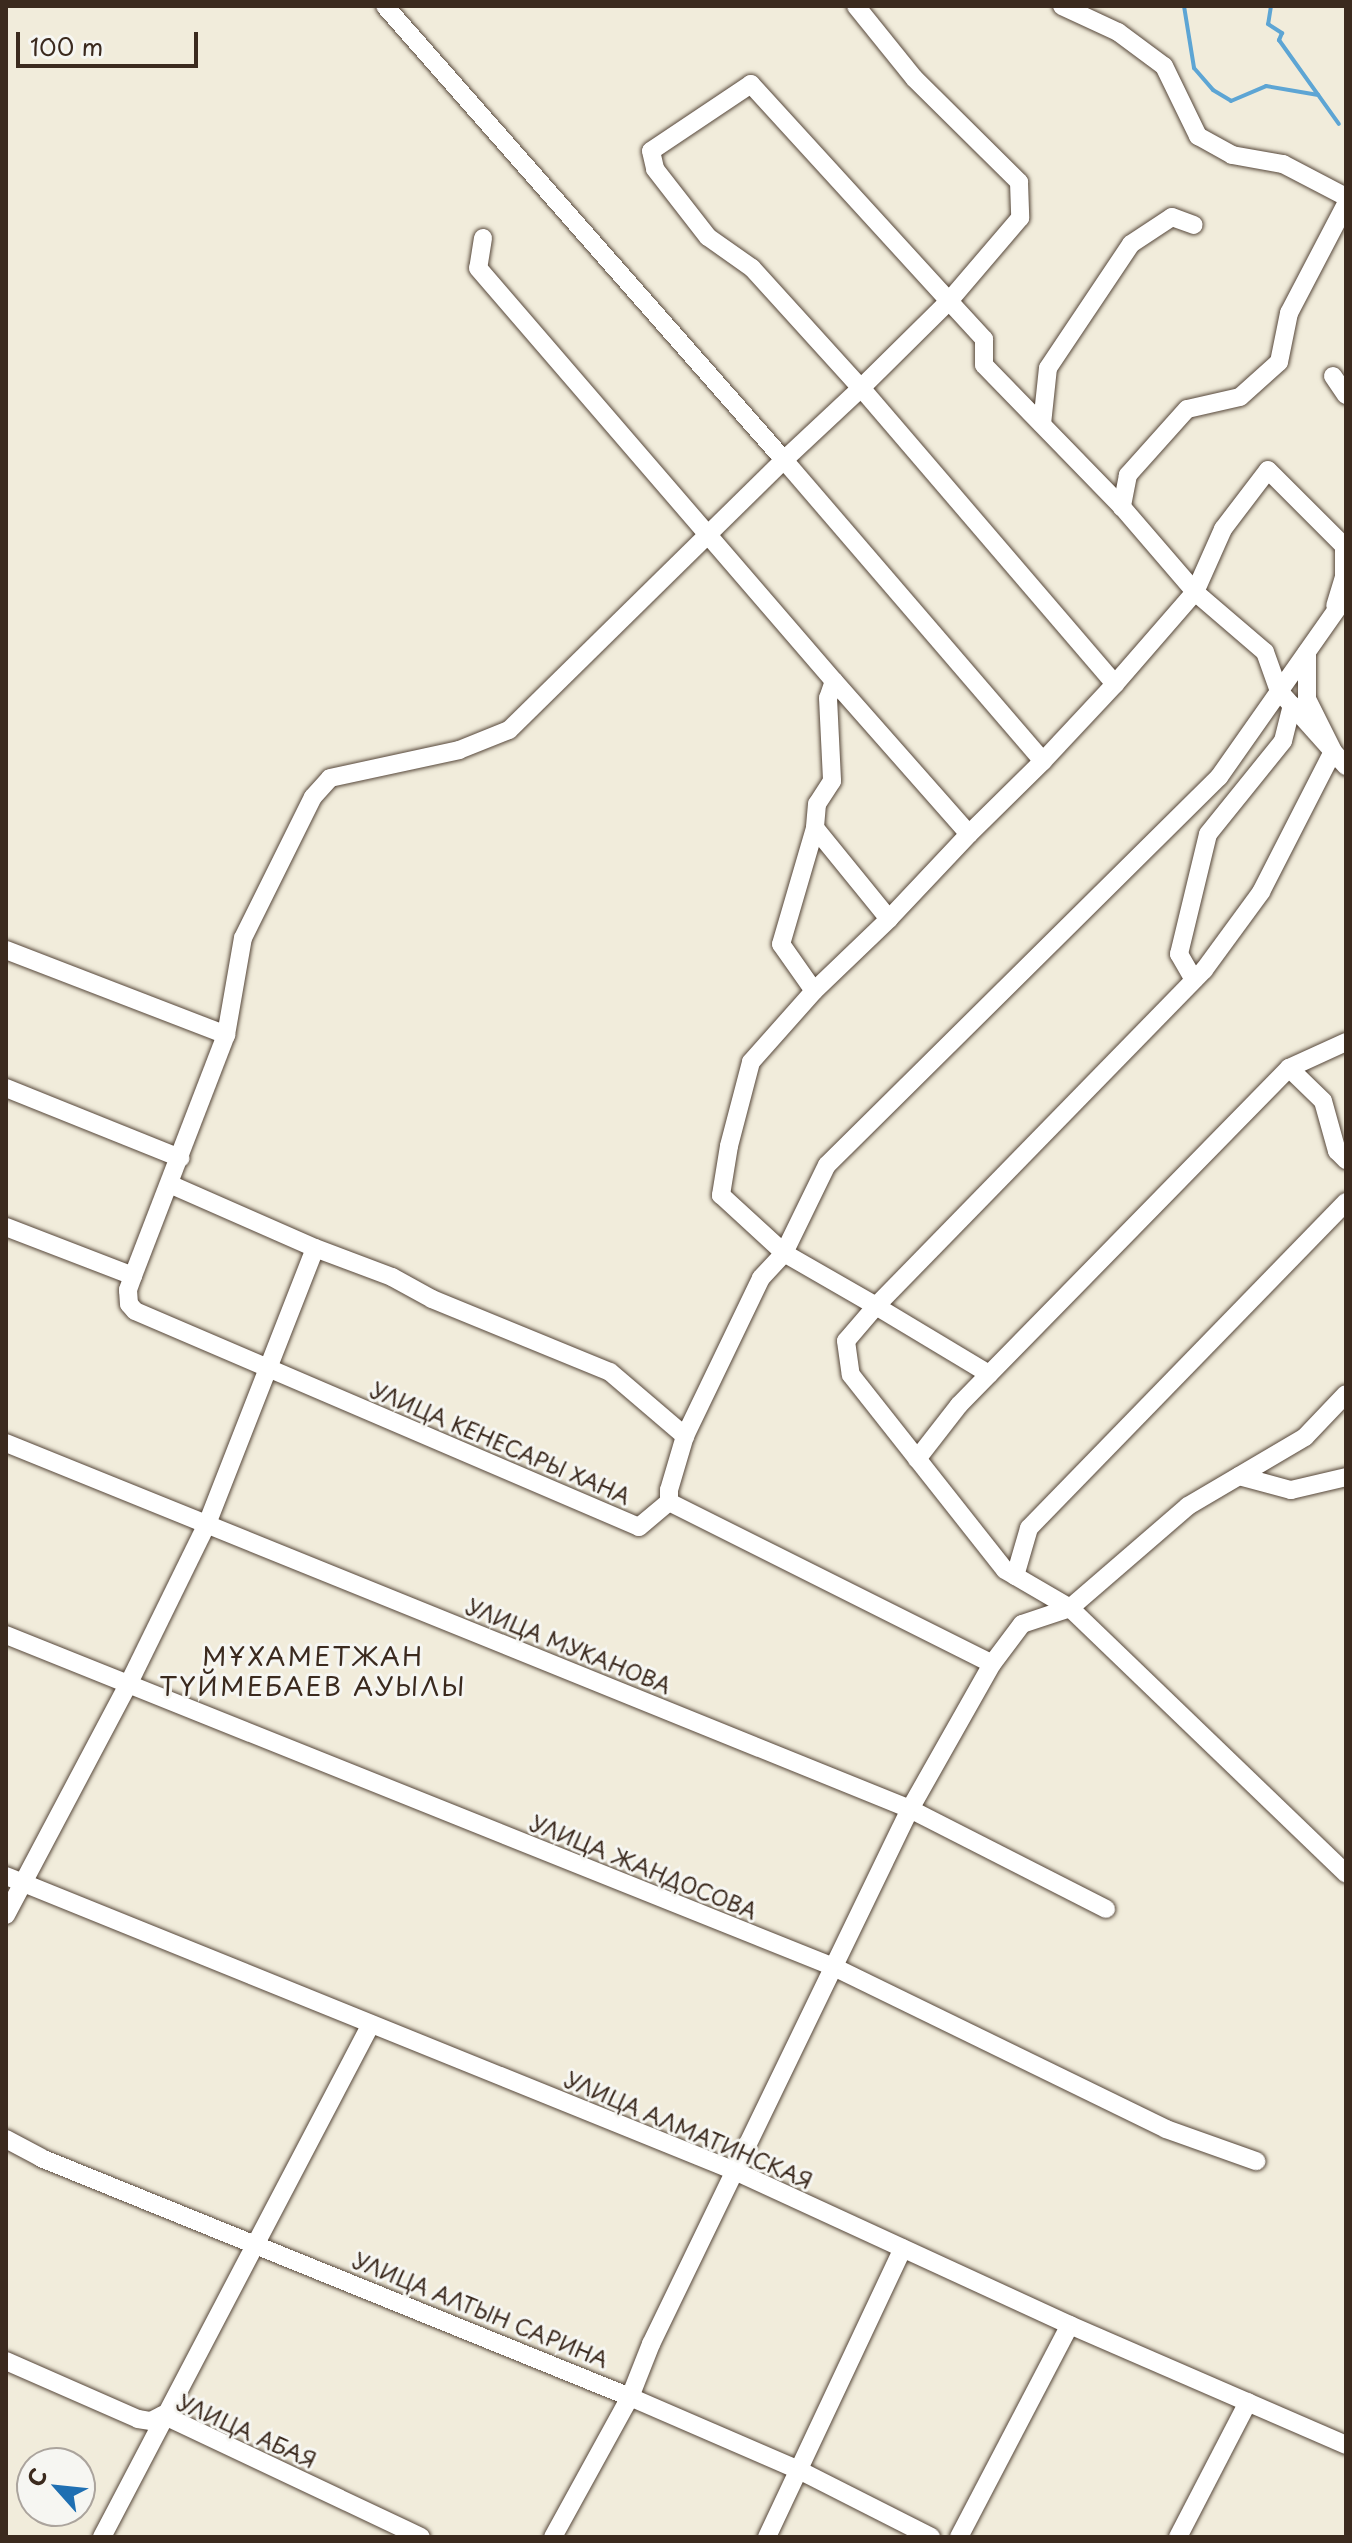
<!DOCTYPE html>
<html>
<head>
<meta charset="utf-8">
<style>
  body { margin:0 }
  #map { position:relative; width:1352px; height:2543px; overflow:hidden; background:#f1ecdb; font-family:"Playpen Sans",sans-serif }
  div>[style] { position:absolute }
  .stream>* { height:4px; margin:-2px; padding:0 2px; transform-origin:2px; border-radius:2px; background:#5da5d4 }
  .roads { filter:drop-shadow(0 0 2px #56473a) drop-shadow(0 0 2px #56473a) }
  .minor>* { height:18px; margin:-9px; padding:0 9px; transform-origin:9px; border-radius:9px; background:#fff }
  span { translate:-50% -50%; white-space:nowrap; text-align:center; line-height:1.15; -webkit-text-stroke:6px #f6f6f2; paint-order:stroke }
  .street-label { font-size:22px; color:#3b2a1e }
  .quarter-label { font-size:26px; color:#3b2a1e; letter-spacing:2px }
  .frame { position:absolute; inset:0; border:8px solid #3b2a1e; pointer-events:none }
  .north { position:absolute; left:16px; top:2447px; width:80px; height:80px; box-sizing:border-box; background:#f6f6f2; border:2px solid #aba49d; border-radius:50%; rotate:297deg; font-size:22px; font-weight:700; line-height:32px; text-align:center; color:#3b2a1e }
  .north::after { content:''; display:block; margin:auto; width:28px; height:36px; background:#1f6fb2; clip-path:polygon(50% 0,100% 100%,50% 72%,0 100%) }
  .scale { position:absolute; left:16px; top:32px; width:182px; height:36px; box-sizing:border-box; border:4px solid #3b2a1e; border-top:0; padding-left:10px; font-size:24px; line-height:28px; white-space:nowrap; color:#3b2a1e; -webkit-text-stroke:6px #f6f6f2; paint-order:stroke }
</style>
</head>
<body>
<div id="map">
  <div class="stream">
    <i style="left:1184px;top:6px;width:63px;rotate:80.8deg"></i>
    <i style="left:1194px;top:68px;width:29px;rotate:49deg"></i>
    <i style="left:1213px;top:90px;width:21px;rotate:31deg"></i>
    <i style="left:1231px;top:101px;width:38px;rotate:-23deg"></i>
    <i style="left:1266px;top:86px;width:53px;rotate:9.8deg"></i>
    <i style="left:1271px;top:6px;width:18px;rotate:99deg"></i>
    <i style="left:1268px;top:24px;width:17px;rotate:33deg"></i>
    <i style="left:1282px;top:33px;width:8px;rotate:113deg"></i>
    <i style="left:1279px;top:40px;width:103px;rotate:54.5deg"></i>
  </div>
  <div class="roads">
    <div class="minor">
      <i style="left:856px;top:6px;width:92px;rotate:51.1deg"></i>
      <i style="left:914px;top:78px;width:148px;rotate:44.7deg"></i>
      <i style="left:1019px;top:182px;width:36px;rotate:88deg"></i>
      <i style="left:1020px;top:218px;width:109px;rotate:130.5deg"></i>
      <i style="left:949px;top:301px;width:294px;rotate:-132.4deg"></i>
      <i style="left:751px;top:84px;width:120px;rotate:146.2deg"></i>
      <i style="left:651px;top:151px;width:18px;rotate:77deg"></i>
      <i style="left:655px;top:169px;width:86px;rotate:52.1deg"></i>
      <i style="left:708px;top:237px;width:54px;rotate:35.2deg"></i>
      <i style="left:752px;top:268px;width:162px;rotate:47.8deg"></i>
      <i style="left:861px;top:388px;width:124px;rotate:-44.7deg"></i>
      <i style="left:949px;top:301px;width:52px;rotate:47.4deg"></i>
      <i style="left:984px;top:339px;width:26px;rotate:90deg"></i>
      <i style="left:984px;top:365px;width:198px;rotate:45.8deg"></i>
      <i style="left:1062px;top:6px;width:62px;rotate:24.9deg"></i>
      <i style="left:1118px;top:32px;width:57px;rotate:36.5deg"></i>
      <i style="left:1164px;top:66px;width:78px;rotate:64.1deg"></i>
      <i style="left:1198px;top:136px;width:39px;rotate:29deg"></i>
      <i style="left:1232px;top:155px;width:52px;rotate:10deg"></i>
      <i style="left:1283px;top:164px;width:71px;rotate:27.6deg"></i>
      <i style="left:1346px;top:204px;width:123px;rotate:117.6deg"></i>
      <i style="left:1289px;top:313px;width:50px;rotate:101.5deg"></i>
      <i style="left:1279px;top:362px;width:52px;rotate:138.1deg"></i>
      <i style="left:1240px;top:397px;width:54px;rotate:167.2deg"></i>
      <i style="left:1187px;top:409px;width:89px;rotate:131.8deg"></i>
      <i style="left:1128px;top:475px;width:33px;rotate:101deg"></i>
      <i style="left:1122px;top:507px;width:112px;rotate:49.3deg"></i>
      <i style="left:1195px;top:592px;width:92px;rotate:40.6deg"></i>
      <i style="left:1265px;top:652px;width:41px;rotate:70.3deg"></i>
      <i style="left:1279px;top:691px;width:101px;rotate:48.2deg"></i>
      <i style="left:483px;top:238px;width:30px;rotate:99deg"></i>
      <i style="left:478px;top:268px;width:545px;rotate:49.24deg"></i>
      <i style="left:834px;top:681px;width:18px;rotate:109deg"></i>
      <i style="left:828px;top:698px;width:83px;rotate:87.2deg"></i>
      <i style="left:832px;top:781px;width:27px;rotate:123deg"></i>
      <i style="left:817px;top:804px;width:24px;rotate:95deg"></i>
      <i style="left:815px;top:828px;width:121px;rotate:106.3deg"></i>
      <i style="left:781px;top:944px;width:57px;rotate:54.9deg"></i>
      <i style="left:814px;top:991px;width:95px;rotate:131.6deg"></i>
      <i style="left:751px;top:1062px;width:87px;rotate:104.7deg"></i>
      <i style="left:729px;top:1146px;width:50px;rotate:99.3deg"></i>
      <i style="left:721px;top:1195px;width:86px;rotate:42.6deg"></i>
      <i style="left:784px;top:1253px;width:98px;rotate:-64deg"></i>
      <i style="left:827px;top:1165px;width:552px;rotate:-44.71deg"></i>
      <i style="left:1219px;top:777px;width:221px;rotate:-54.9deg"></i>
      <i style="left:1333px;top:376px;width:23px;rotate:56deg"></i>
      <i style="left:1042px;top:424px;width:56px;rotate:-83.9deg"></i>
      <i style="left:1048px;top:368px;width:149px;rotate:-56.2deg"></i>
      <i style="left:1131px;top:244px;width:49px;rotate:-33.4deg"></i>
      <i style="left:1172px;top:217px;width:23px;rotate:20deg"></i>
      <i style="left:834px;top:681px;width:204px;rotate:48.6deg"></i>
      <i style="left:969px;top:834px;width:117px;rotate:133.3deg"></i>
      <i style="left:1115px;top:684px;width:122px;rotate:-49deg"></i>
      <i style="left:1195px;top:592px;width:69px;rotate:-66deg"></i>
      <i style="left:1223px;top:529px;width:74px;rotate:-52.7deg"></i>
      <i style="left:1268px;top:470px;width:107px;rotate:45deg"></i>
      <i style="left:1344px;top:546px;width:31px;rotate:90deg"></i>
      <i style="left:1344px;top:577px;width:30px;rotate:107deg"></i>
      <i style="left:969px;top:834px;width:104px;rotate:-44.6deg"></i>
      <i style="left:1043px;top:761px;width:105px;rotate:-46.9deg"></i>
      <i style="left:1115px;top:684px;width:390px;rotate:-130.6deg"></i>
      <i style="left:861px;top:388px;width:105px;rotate:136.9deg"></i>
      <i style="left:784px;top:460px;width:397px;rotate:49.3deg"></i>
      <i style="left:6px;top:950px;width:236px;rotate:21.1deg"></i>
      <i style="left:226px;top:1035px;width:258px;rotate:111.1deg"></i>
      <i style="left:1194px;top:980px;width:30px;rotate:-120deg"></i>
      <i style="left:1179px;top:954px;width:123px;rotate:-76.4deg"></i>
      <i style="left:1208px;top:834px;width:119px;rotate:-51.1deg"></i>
      <i style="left:1283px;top:741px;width:37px;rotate:-76deg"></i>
      <i style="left:814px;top:991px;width:104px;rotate:-43.8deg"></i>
      <i style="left:889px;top:919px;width:117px;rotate:-129.1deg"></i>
      <i style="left:226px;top:1035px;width:98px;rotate:-80.1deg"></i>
      <i style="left:243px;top:938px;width:157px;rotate:-63.6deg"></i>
      <i style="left:313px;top:797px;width:25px;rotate:-48deg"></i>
      <i style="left:330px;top:778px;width:132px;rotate:-12.2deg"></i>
      <i style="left:459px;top:750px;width:54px;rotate:-21.8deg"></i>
      <i style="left:509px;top:730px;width:385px;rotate:-44.5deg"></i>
      <i style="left:784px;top:460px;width:604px;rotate:-131.31deg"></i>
      <i style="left:1289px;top:1068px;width:63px;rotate:-24.5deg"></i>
      <i style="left:6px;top:1088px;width:188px;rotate:21.9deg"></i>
      <i style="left:6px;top:1227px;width:136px;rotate:21.1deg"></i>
      <i style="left:133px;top:1276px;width:15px;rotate:110deg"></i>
      <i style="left:128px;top:1290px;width:14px;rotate:86deg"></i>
      <i style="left:129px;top:1304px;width:9px;rotate:49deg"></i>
      <i style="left:135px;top:1311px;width:548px;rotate:23.2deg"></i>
      <i style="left:639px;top:1527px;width:39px;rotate:-40deg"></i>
      <i style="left:315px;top:1248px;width:82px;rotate:20.6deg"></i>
      <i style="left:392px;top:1277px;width:46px;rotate:28.8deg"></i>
      <i style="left:432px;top:1299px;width:192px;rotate:22.3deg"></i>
      <i style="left:610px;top:1372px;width:99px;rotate:40.5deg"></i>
      <i style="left:989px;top:1374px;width:132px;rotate:-149deg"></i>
      <i style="left:876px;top:1306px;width:470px;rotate:-45.7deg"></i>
      <i style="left:1204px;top:970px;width:97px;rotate:-53.8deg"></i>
      <i style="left:1261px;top:892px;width:158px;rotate:-62.9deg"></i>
      <i style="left:1333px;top:751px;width:58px;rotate:-116.6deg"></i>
      <i style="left:1307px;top:699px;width:47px;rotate:-90deg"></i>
      <i style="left:6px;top:1443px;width:975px;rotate:22.04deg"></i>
      <i style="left:910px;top:1809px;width:220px;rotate:27deg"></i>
      <i style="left:917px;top:1459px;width:68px;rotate:-52.1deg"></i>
      <i style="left:959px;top:1405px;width:472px;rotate:-45.6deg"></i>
      <i style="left:1289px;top:1068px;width:47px;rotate:44.1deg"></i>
      <i style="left:1323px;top:1101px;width:52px;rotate:74.4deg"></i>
      <i style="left:1337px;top:1151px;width:13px;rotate:45deg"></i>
      <i style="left:1239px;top:1476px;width:54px;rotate:15.1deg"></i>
      <i style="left:1291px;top:1490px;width:57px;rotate:-13.3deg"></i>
      <i style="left:669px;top:1502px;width:12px;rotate:-90deg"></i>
      <i style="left:669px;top:1490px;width:56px;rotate:-73.5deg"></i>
      <i style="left:685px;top:1436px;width:175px;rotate:-64.3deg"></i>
      <i style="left:761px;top:1278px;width:34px;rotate:-47deg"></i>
      <i style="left:784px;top:1253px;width:106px;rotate:29.9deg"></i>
      <i style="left:876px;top:1306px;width:46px;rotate:130.6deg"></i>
      <i style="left:846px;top:1341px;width:34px;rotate:82deg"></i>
      <i style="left:851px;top:1375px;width:248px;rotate:51.7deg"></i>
      <i style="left:1005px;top:1570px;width:75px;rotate:30.3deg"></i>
      <i style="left:1070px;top:1608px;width:383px;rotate:43.9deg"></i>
      <i style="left:669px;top:1502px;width:361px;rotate:26.6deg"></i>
      <i style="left:1015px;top:1576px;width:50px;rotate:-73.7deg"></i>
      <i style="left:1029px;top:1528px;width:455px;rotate:-45.8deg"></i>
      <i style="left:6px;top:1635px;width:892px;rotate:21.85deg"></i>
      <i style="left:834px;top:1967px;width:369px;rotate:26deg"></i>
      <i style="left:1166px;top:2129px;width:96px;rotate:19.6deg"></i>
      <i style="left:6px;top:1876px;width:786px;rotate:22.03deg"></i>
      <i style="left:735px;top:2171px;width:369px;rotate:24.7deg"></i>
      <i style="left:1070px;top:2325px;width:301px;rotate:23.5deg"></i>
      <i style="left:6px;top:1915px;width:260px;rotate:-62.1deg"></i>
      <i style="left:128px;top:1685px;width:179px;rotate:-63.9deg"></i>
      <i style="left:207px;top:1524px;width:296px;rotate:-68.6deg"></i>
      <i style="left:315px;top:1248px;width:159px;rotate:-156.3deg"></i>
      <i style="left:6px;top:2139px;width:40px;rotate:28deg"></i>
      <i style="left:41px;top:2158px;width:636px;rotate:22.09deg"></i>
      <i style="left:630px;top:2397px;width:186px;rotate:23.4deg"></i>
      <i style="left:801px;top:2471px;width:146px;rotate:26.9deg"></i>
      <i style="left:6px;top:2361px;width:144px;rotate:23.7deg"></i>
      <i style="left:138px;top:2419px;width:13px;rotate:9deg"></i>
      <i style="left:151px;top:2421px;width:13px;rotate:-27deg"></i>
      <i style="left:163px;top:2415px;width:285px;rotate:25.3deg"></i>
      <i style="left:102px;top:2537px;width:579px;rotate:-62.33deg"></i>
      <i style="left:553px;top:2537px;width:160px;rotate:-61.2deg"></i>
      <i style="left:630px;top:2397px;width:57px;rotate:-68.4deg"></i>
      <i style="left:651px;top:2344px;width:594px;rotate:-64.17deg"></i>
      <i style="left:910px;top:1809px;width:167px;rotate:-60.5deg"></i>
      <i style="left:992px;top:1664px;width:50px;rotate:-53.1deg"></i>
      <i style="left:1022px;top:1624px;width:51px;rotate:-18.4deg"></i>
      <i style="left:1070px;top:1608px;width:156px;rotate:-40.8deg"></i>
      <i style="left:1188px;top:1506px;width:136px;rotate:-30.5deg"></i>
      <i style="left:1305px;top:1437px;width:59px;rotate:-46.4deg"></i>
      <i style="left:767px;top:2537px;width:319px;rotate:-64.8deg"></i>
      <i style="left:959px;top:2537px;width:239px;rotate:-62.4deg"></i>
      <i style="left:1178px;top:2537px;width:152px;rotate:-62.6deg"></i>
    </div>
  </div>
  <div class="street-label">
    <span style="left:501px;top:1442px;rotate:23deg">УЛИЦА КЕНЕСАРЫ ХАНА</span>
    <span style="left:569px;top:1645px;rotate:22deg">УЛИЦА МУКАНОВА</span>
    <span style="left:644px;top:1866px;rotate:22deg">УЛИЦА ЖАНДОСОВА</span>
    <span style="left:689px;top:2129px;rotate:23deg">УЛИЦА АЛМАТИНСКАЯ</span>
    <span style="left:481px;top:2309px;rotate:22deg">УЛИЦА АЛТЫН САРИНА</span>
    <span style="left:247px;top:2430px;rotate:24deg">УЛИЦА АБАЯ</span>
  </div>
  <div class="quarter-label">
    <span style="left:313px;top:1671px">МҰХАМЕТЖАН<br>ТҮЙМЕБАЕВ АУЫЛЫ</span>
  </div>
  <div class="frame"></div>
  <div class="north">С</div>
  <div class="scale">100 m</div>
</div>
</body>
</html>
